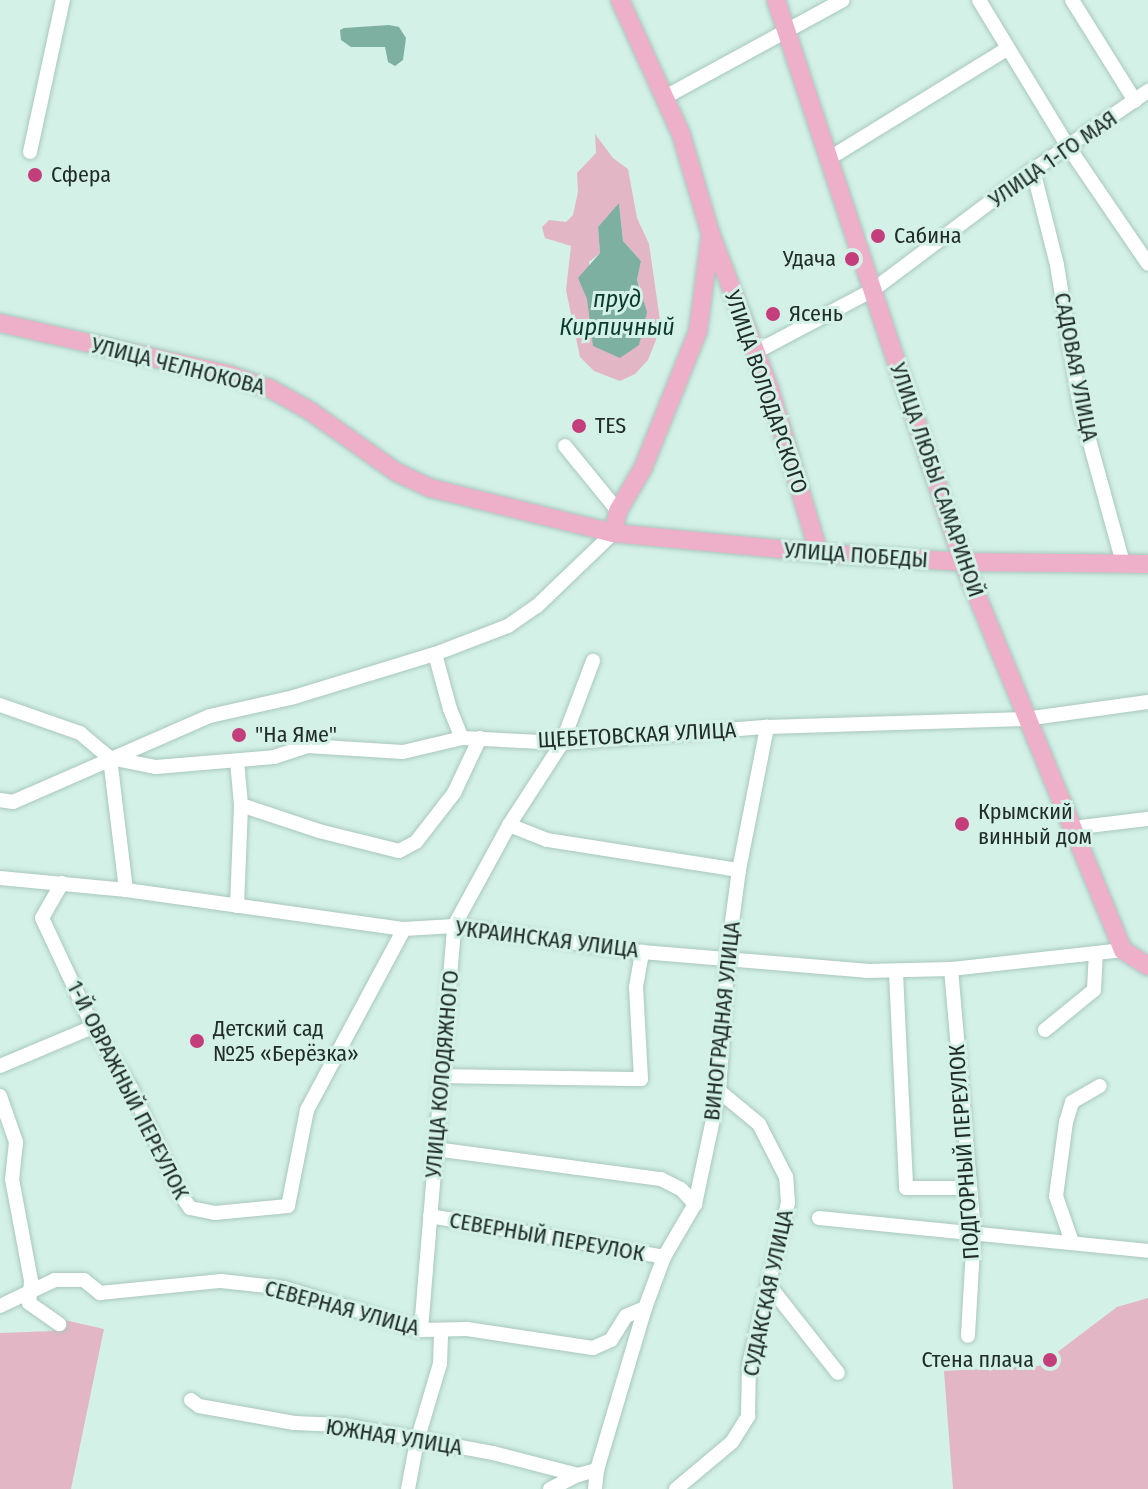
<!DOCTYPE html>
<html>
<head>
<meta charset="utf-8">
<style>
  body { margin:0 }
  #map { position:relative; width:1148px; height:1489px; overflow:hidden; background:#d3f1e7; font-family:"Fira Sans Condensed",sans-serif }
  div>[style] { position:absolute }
  .green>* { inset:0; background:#e3b6c5 }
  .water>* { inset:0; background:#7db0a1 }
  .roads { filter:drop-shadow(0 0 2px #a9c7bd) drop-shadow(0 0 2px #a9c7bd) }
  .minor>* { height:14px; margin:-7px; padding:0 7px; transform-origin:7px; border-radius:7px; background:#fff }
  .major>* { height:18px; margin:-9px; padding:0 9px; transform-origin:9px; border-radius:9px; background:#eeafc8 }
  .dots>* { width:22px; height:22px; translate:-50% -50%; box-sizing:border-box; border:4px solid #d3f1e7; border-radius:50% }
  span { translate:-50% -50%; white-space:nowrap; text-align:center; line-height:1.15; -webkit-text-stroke:6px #d3f1e7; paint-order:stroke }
  .street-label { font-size:22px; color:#212c29 }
  .poi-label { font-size:22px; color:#212c29 }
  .left { translate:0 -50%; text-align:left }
  .right { translate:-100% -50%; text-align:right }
  .water-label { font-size:24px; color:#0a392e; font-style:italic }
</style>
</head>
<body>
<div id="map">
  <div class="green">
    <i style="clip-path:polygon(evenodd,595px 134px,613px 158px,628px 169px,637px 218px,649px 244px,661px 327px,648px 360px,635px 374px,620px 381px,594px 371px,580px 357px,566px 290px,571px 246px,545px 238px,542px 227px,549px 220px,566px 222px,573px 215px,578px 192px,577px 173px,596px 153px,595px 134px,619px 204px,623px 241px,641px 261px,637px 280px,642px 292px,590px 326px,589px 262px,600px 253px,598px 227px,619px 204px)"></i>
    <i style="clip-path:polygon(1148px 1298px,1148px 1489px,953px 1489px,944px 1371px,1039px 1366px,1117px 1307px)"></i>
    <i style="clip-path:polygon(60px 1319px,104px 1329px,71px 1489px,0 1489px,0 1333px,53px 1331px)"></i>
  </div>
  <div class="water">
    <i style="clip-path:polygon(389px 25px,399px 27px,406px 38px,403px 60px,395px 66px,388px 62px,385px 47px,351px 47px,341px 40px,340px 30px,344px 28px)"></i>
    <i style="clip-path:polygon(619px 203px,623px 241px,641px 261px,637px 280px,647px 312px,639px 345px,620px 358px,593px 346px,587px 299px,578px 278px,600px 253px,598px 227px)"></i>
  </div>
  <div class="roads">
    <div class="minor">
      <i style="left:979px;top:0;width:173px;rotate:58.7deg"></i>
      <i style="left:1069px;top:148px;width:140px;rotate:55.7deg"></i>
      <i style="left:1072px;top:0;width:119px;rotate:58deg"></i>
      <i style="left:667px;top:96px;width:200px;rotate:-28.6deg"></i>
      <i style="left:30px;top:152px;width:156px;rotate:-77.8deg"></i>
      <i style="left:828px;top:159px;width:210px;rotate:-31.6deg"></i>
      <i style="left:1033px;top:170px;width:98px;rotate:75.8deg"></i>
      <i style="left:1057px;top:265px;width:144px;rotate:80.8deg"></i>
      <i style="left:1080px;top:407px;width:162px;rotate:74.6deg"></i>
      <i style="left:754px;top:353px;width:135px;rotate:-27.9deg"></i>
      <i style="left:873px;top:290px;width:200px;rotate:-36.9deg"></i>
      <i style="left:1033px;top:170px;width:140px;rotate:-34.5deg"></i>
      <i style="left:565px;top:446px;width:84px;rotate:50.8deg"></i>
      <i style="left:435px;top:654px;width:57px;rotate:74.7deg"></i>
      <i style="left:450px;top:709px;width:31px;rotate:68deg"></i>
      <i style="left:0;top:705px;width:85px;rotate:19.3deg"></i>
      <i style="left:80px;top:733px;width:39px;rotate:40deg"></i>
      <i style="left:110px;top:758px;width:47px;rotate:11.1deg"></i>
      <i style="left:156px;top:767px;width:118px;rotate:-4.8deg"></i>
      <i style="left:274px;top:757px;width:35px;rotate:-18deg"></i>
      <i style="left:307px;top:746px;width:96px;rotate:3.6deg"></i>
      <i style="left:403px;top:752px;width:61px;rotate:-13.3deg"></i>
      <i style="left:462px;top:738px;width:100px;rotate:2.9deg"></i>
      <i style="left:562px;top:743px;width:206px;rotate:-4.5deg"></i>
      <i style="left:767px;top:727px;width:258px;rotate:-1.8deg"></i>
      <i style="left:1025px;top:719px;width:124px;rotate:-7.9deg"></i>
      <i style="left:110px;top:758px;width:133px;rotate:83.1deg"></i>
      <i style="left:237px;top:761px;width:44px;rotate:84.8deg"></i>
      <i style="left:241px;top:805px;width:82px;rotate:18.4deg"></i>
      <i style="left:319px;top:831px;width:82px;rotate:14deg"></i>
      <i style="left:399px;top:851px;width:19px;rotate:-28deg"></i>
      <i style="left:416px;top:842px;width:62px;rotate:-52.2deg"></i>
      <i style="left:454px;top:793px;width:61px;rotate:-64.7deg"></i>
      <i style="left:0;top:800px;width:13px;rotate:9deg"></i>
      <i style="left:13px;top:802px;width:215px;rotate:-23.6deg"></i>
      <i style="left:210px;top:716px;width:86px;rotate:-12.7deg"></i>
      <i style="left:294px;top:697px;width:147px;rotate:-17deg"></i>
      <i style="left:435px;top:654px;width:78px;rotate:-21deg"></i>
      <i style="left:508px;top:626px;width:35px;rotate:-35deg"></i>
      <i style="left:537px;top:606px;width:105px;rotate:-43.8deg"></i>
      <i style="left:509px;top:825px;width:41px;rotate:21.5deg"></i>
      <i style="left:547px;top:840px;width:194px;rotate:8.9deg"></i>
      <i style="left:1072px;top:828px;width:77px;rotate:-6.8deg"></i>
      <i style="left:0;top:878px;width:127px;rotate:5.4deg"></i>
      <i style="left:126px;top:890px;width:281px;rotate:8deg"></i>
      <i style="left:404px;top:929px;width:50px;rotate:-3.4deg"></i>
      <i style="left:454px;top:926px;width:190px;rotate:7.9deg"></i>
      <i style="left:642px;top:952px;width:225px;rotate:4.8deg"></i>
      <i style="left:866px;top:971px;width:85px;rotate:-1.3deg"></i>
      <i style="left:951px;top:969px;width:173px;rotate:-6.3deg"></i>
      <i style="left:62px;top:883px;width:40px;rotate:119.7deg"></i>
      <i style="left:42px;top:918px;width:120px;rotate:64.9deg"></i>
      <i style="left:93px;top:1027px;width:72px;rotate:58.1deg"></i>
      <i style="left:131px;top:1088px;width:118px;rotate:65deg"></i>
      <i style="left:181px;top:1195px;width:16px;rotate:55deg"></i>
      <i style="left:190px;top:1208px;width:25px;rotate:11deg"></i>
      <i style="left:215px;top:1213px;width:73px;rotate:-5.5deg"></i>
      <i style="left:288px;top:1206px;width:98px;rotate:-78.8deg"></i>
      <i style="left:307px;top:1110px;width:205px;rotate:-61.8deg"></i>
      <i style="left:237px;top:906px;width:101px;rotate:-87.7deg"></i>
      <i style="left:951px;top:969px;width:263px;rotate:85deg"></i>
      <i style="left:974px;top:1231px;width:105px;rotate:93.3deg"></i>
      <i style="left:896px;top:973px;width:215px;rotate:87.3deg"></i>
      <i style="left:906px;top:1188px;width:64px"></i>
      <i style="left:1045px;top:1030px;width:63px;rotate:-39.2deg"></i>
      <i style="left:1094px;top:990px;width:37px;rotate:-87deg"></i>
      <i style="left:0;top:1066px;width:101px;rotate:-22.8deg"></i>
      <i style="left:442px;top:1076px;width:199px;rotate:0.9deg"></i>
      <i style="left:641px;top:1079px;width:92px;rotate:-93.1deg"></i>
      <i style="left:636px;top:987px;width:36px;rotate:-80deg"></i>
      <i style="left:0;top:1096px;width:49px;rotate:70.8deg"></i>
      <i style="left:16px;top:1142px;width:37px;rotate:96deg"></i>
      <i style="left:12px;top:1179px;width:104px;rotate:79.4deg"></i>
      <i style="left:31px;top:1281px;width:22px;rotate:95deg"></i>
      <i style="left:29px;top:1303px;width:37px;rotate:35deg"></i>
      <i style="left:435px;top:1149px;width:228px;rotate:7.6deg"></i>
      <i style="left:661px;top:1179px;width:22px;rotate:27deg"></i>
      <i style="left:681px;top:1189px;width:21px;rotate:47deg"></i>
      <i style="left:430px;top:1216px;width:238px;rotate:9.9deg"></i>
      <i style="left:819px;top:1218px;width:331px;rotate:5.7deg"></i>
      <i style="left:1072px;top:1242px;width:49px;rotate:-109.2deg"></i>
      <i style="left:1056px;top:1196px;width:75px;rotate:-82.3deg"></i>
      <i style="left:1066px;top:1122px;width:21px;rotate:-73deg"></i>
      <i style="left:1072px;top:1102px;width:32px;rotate:-30deg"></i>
      <i style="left:768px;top:1284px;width:113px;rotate:51.8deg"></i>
      <i style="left:0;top:1306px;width:61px;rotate:-25.3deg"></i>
      <i style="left:55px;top:1280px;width:29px"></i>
      <i style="left:84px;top:1280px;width:21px;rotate:39deg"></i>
      <i style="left:100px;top:1293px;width:122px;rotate:-5.7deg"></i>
      <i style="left:221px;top:1281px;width:63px;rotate:6.3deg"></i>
      <i style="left:284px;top:1288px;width:143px;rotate:17deg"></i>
      <i style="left:421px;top:1330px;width:46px;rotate:-1.2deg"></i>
      <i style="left:467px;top:1329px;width:127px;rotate:8.6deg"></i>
      <i style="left:593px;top:1348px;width:20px;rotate:-24deg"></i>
      <i style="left:611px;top:1340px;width:28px;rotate:-58deg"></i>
      <i style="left:626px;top:1316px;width:21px;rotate:-23deg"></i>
      <i style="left:421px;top:1330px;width:405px;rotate:-85.3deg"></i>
      <i style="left:454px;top:926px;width:115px;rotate:-61.4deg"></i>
      <i style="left:509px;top:825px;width:98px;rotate:-57.1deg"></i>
      <i style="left:562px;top:743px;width:88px;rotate:-69.3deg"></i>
      <i style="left:191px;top:1400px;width:10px;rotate:37deg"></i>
      <i style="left:199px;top:1406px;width:97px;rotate:10.1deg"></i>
      <i style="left:294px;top:1423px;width:49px;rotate:2.3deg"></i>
      <i style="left:343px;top:1425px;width:153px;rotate:10.6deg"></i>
      <i style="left:493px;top:1453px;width:88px;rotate:14.5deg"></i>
      <i style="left:578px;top:1475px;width:20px;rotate:-15deg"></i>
      <i style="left:408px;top:1489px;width:49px;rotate:-79.4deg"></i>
      <i style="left:417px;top:1441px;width:80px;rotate:-73.4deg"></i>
      <i style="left:440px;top:1364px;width:33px;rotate:-88deg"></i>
      <i style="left:550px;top:1489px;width:31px;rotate:-27deg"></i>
      <i style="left:595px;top:1489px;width:19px;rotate:-84deg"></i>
      <i style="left:597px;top:1470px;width:169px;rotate:-73.5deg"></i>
      <i style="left:645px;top:1308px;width:54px;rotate:-69.6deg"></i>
      <i style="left:664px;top:1257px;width:61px;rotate:-59.7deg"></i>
      <i style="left:695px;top:1204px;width:116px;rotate:-78deg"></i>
      <i style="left:719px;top:1091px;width:139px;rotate:-86.3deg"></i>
      <i style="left:728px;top:952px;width:83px;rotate:-82.4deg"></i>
      <i style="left:739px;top:870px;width:146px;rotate:-78.9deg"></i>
      <i style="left:676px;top:1489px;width:73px;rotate:-40deg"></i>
      <i style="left:732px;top:1442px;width:31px;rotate:-58deg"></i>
      <i style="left:748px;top:1416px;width:51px;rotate:-88.9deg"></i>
      <i style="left:749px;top:1365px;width:167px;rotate:-76.5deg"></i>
      <i style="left:788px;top:1203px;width:26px;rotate:-94deg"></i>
      <i style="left:786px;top:1177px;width:59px;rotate:-117deg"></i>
      <i style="left:759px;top:1124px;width:52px;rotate:-140.5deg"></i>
    </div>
    <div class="major">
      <i style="left:620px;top:0;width:147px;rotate:65.5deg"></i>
      <i style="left:681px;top:134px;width:102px;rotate:73.5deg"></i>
      <i style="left:710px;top:232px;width:169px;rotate:69.2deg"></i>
      <i style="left:770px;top:390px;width:170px;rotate:73.3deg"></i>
      <i style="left:776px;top:0;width:592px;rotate:71.6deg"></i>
      <i style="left:963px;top:562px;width:420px;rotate:67.6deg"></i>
      <i style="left:1123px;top:950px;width:30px;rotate:33deg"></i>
      <i style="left:0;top:323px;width:236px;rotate:12.7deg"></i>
      <i style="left:230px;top:375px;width:43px;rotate:18.9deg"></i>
      <i style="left:271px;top:389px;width:45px;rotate:29.4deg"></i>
      <i style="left:310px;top:411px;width:105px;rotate:35.3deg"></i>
      <i style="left:396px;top:472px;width:38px;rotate:25deg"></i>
      <i style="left:430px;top:488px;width:188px;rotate:13.8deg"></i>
      <i style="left:613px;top:533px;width:207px;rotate:5.5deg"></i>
      <i style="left:819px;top:553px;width:144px;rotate:3.6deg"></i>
      <i style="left:963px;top:562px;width:185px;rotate:0.6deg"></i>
      <i style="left:613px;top:533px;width:23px;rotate:-77deg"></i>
      <i style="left:618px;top:511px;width:50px;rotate:-59.8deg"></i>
      <i style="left:643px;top:468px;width:148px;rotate:-68.1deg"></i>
      <i style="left:698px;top:331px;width:94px;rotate:-82.6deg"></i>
    </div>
  </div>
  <div class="dots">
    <i style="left:35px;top:175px;background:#c53e7c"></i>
    <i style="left:878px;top:236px;background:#c53e7c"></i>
    <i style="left:852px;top:259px;background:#c53e7c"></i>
    <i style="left:773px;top:314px;background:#c53e7c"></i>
    <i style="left:579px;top:426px;background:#c53e7c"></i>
    <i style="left:239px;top:735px;background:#c53e7c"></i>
    <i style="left:962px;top:824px;background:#c53e7c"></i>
    <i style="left:197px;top:1041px;background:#c53e7c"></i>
    <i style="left:1050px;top:1360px;background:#c53e7c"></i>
  </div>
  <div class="street-label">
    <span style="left:1053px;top:159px;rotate:-35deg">УЛИЦА 1-ГО МАЯ</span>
    <span style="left:178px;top:366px;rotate:14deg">УЛИЦА ЧЕЛНОКОВА</span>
    <span style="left:1076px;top:367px;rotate:79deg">САДОВАЯ УЛИЦА</span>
    <span style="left:766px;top:392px;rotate:71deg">УЛИЦА ВОЛОДАРСКОГО</span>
    <span style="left:937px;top:480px;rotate:71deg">УЛИЦА ЛЮБЫ САМАРИНОЙ</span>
    <span style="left:856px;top:555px;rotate:4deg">УЛИЦА ПОБЕДЫ</span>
    <span style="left:637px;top:735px;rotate:-3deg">ЩЕБЕТОВСКАЯ УЛИЦА</span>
    <span style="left:547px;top:939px;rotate:7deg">УКРАИНСКАЯ УЛИЦА</span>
    <span style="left:722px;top:1021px;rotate:-84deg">ВИНОГРАДНАЯ УЛИЦА</span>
    <span style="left:442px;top:1074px;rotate:-85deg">УЛИЦА КОЛОДЯЖНОГО</span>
    <span style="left:128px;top:1090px;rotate:63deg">1-Й ОВРАЖНЫЙ ПЕРЕУЛОК</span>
    <span style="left:964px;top:1152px;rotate:-94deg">ПОДГОРНЫЙ ПЕРЕУЛОК</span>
    <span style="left:547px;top:1237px;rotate:10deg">СЕВЕРНЫЙ ПЕРЕУЛОК</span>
    <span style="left:768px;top:1293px;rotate:-78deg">СУДАКСКАЯ УЛИЦА</span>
    <span style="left:342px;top:1308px;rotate:15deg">СЕВЕРНАЯ УЛИЦА</span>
    <span style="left:394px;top:1437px;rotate:9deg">ЮЖНАЯ УЛИЦА</span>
  </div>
  <div class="poi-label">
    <span class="left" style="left:51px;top:175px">Сфера</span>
    <span class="left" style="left:894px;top:236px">Сабина</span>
    <span class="right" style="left:836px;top:259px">Удача</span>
    <span class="left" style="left:789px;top:314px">Ясень</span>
    <span class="left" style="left:595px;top:426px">TES</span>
    <span class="left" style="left:255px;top:735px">"На Яме"</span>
    <span class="left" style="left:978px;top:824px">Крымский<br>винный дом</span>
    <span class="left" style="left:213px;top:1041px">Детский сад<br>№25 «Берёзка»</span>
    <span class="right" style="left:1034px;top:1360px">Стена плача</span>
  </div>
  <div class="water-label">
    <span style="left:617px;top:314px">пруд<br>Кирпичный</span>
  </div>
</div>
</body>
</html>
